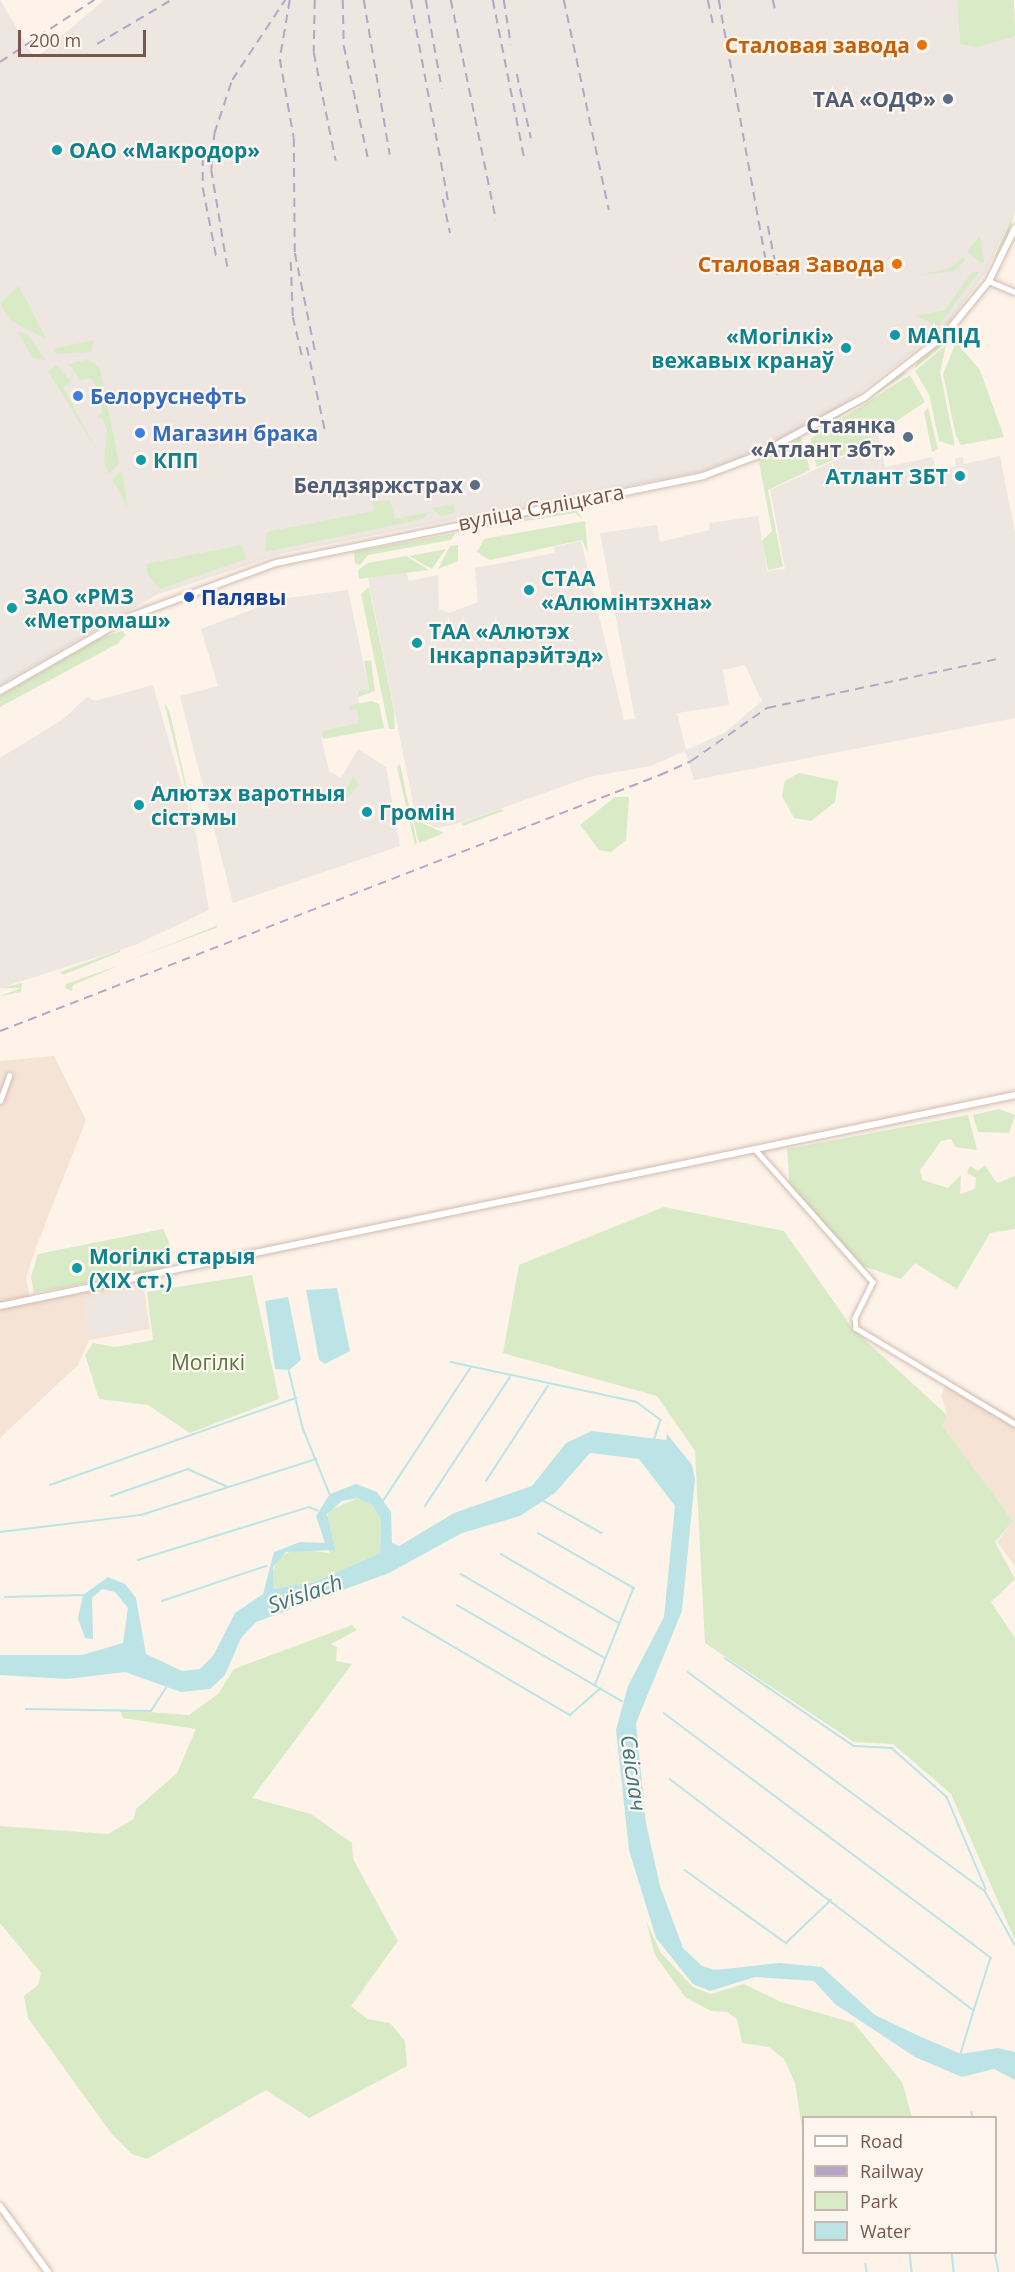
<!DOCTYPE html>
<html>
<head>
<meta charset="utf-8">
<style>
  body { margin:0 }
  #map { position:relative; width:1015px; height:2272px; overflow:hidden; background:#fdf3e8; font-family:"Open Sans",sans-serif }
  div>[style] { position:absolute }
  .residential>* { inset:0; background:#f5e4d6 }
  .industrial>* { inset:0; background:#ede6e1 }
  .green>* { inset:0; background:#d8ebc6 }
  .water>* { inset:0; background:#bce4e7 }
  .stream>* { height:1.5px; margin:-0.75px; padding:0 0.75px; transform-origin:0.75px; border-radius:0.75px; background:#bce4e7 }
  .roads { filter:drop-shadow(0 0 2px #d1bcb0) drop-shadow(0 0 2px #d1bcb0) }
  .street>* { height:4.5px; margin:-2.25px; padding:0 2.25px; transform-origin:2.25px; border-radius:2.25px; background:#fff }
  .secondary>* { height:6px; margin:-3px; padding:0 3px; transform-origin:3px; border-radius:3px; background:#fff }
  .rail>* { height:1.5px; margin-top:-0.75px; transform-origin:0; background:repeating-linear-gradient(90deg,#b5a5c7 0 9px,transparent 0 15px) }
  .dots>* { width:16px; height:16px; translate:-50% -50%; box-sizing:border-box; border:3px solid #fff7ef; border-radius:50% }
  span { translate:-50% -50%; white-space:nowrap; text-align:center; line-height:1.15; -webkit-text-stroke:4.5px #fff7ef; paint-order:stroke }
  .food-label { font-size:21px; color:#c56008; font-weight:700 }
  .right { translate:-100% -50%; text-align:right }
  .service-label { font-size:21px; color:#4e5e75; font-weight:700 }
  .culture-label { font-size:21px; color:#0d838f; font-weight:700 }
  .left { translate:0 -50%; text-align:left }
  .shop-label { font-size:21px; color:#366cbe; font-weight:700 }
  .street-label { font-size:21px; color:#77574b }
  .transit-label { font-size:21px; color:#164399; font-weight:700 }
  .park-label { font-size:21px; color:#557740 }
  .water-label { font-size:22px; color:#3e777c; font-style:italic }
  .legend { position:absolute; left:802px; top:2116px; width:195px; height:138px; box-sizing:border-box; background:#fff7ef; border:2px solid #c9b7ad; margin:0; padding:8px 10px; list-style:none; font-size:18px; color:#77574b }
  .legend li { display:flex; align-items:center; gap:12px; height:30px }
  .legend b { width:30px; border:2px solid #c9b7ad }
  .scale { position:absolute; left:18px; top:30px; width:128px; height:27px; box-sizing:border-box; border:3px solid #77574b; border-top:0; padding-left:8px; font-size:18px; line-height:21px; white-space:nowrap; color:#77574b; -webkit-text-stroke:4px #fff7ef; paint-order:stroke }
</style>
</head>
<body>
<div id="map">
  <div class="residential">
    <i style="clip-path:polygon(54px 1056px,86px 1120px,35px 1250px,26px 1279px,30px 1297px,142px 1276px,150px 1329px,89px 1340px,78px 1365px,0 1438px,0 1061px)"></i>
    <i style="clip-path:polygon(948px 1381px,1015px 1418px,1015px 1566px,997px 1542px,1013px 1521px,941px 1426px,947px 1415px,941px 1395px)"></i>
  </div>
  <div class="industrial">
    <i style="clip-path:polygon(0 0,35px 59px,104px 0,1010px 0,1015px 26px,1015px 210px,986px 272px,945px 328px,838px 409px,773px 444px,709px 470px,284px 553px,156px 595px,0 685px)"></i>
    <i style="clip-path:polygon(evenodd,878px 433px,885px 467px,933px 457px,935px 469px,956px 466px,955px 459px,963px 457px,964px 464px,1000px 456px,1015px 533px,1015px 718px,694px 780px,685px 751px,651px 766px,589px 777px,460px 823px,437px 828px,416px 818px,368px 578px,406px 571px,409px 581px,438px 575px,439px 609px,449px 613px,478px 602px,475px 568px,555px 553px,554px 547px,581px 541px,624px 720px,635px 719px,600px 533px,657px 525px,660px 542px,709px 530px,710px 523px,758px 516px,767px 571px,785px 569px,770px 490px,850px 454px,878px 433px,745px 665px,762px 701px,724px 733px,686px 750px,677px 713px,729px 705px,723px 670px,745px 665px)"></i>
    <i style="clip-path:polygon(348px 590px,369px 689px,357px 691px,364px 728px,321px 737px,329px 771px,341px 778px,358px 749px,386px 767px,400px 846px,233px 903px,180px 696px,218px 686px,201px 629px,280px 599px)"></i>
    <i style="clip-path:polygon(153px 685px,196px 835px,209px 910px,135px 945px,0 988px,0 758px,62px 720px,87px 697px,95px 701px)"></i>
    <i style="clip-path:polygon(142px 1288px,148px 1325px,89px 1337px,83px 1298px)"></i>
  </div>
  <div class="green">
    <i style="clip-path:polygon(957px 0,1014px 0,1015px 36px,977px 47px,960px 44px)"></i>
    <i style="clip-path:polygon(1015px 209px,1007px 240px,992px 262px,1005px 233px)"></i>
    <i style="clip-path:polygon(980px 236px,984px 262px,981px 263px,967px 251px)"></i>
    <i style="clip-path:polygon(963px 257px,965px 260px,955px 271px,920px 275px,950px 268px)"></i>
    <i style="clip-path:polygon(972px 272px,979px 272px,938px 326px,916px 316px,945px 310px)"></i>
    <i style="clip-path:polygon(19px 286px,46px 339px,11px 321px,0 303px)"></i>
    <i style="clip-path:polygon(18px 332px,27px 334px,46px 360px,33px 358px)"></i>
    <i style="clip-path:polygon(945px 339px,946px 343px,914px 369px,917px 362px)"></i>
    <i style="clip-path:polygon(94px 340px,91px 352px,56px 354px,53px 349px)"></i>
    <i style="clip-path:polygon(956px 342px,980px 370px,1004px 437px,961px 445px,956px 436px,943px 374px)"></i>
    <i style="clip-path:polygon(946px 345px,940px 372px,955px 446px,939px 441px,929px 394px,915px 371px)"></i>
    <i style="clip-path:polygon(89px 359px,100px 369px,119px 463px,109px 474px,104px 464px,107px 431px,102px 417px,96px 419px,102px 413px,100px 391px,91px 378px,80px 380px,69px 364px)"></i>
    <i style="clip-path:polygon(56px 365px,71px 381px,63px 387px,97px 451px,48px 371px)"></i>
    <i style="clip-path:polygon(902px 373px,908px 373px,810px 436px,811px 432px)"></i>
    <i style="clip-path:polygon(910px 375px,925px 402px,850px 452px,817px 467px,810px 439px)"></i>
    <i style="clip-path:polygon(928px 408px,938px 449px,932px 452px,924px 412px)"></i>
    <i style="clip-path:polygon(801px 437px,810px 470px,768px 490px,783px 567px,768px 570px,762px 541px,772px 531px,758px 457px)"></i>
    <i style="clip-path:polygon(122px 471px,128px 508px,112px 479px)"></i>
    <i style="clip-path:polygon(390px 500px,395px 519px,429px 512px,423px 519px,265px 552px,267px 532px,374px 511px,372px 502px)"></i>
    <i style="clip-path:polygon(454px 504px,455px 513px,440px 516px,432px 508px)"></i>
    <i style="clip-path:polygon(574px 504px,575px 508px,507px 521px,507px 519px)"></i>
    <i style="clip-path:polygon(576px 510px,583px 519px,575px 513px,480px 528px,479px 536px,477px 528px)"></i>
    <i style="clip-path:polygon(585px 521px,588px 554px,582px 540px,490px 560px,477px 552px,484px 539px)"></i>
    <i style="clip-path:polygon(455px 533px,451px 540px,368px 555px,360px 565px,355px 563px,354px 552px)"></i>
    <i style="clip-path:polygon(242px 545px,246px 559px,160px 589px,148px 575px,146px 564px)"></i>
    <i style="clip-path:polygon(458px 545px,458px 561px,438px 569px,450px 546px)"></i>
    <i style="clip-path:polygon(446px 549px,432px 569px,409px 556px)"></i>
    <i style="clip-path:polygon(406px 556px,429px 570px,359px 579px,358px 570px,368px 563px)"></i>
    <i style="clip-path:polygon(369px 587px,394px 710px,395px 729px,389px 729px,361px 594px)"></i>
    <i style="clip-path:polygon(122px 631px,126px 635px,117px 644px,0 707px,0 696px,100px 638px)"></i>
    <i style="clip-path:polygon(371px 660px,375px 691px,358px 697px,358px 691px,369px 689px,364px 661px)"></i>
    <i style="clip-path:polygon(372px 701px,379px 704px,384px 728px,323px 739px,322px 731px,359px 723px,357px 710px,349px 710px,349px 706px)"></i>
    <i style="clip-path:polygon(164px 702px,170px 713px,198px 838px)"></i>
    <i style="clip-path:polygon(400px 764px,417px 843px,415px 845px,397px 767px)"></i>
    <i style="clip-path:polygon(799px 773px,838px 781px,835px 802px,811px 821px,794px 818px,782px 796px,785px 781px)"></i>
    <i style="clip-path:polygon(353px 776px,359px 785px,341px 805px,340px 800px)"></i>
    <i style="clip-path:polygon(615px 797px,629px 797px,626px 840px,611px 852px,599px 850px,580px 825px)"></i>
    <i style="clip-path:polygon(501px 809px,503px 811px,463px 826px,462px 823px)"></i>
    <i style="clip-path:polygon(413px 819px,444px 833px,419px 843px)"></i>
    <i style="clip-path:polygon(218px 925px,216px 928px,121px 963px,171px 944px)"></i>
    <i style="clip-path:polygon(120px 952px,63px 975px,60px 972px,120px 950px)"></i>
    <i style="clip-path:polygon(120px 965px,73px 985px,72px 991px,65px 988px,66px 984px)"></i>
    <i style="clip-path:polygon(22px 983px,21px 992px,0 996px,21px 988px,0 988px)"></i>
    <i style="clip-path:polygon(999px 1109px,1015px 1115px,1009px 1133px,978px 1132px,973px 1115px)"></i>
    <i style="clip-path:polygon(968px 1115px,977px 1150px,955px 1147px,951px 1139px,941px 1141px,920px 1170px,922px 1180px,948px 1188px,961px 1175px,960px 1194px,975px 1189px,976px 1178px,967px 1173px,970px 1166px,978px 1171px,985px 1165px,997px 1183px,1015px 1176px,1015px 1229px,990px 1233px,957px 1289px,915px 1263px,901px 1279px,863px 1266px,790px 1190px,787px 1149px)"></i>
    <i style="clip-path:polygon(664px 1207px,784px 1231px,853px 1329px,947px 1415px,942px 1426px,1013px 1521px,995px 1542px,1015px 1579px,991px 1602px,1015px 1638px,1015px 1940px,951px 1794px,893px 1744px,854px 1742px,705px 1643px,695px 1451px,657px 1396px,503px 1353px,519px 1265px)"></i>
    <i style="clip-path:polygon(163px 1229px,169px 1242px,170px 1264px,164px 1268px,34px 1293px,31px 1277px,38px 1254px)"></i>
    <i style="clip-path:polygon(252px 1275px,279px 1399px,190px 1433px,148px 1405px,99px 1399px,85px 1355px,93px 1343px,115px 1347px,153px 1340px,147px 1292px)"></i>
    <i style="clip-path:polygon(358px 1498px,372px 1505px,381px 1519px,380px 1553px,314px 1582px,273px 1589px,270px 1577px,279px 1557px,296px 1549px,329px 1553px,328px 1511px)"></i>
    <i style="clip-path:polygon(352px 1625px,357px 1630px,331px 1644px,337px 1647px,336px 1661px,352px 1664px,252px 1798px,311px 1814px,352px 1843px,353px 1859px,398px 1941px,351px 2006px,367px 2019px,390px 2023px,405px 2041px,407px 2066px,309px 2118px,266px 2090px,147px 2159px,132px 2154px,111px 2133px,28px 2018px,24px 1996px,38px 1985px,41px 1973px,0 1923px,0 1826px,108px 1834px,134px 1819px,136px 1809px,177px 1773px,196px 1729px,123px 1718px,120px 1710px,189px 1715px,218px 1694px,234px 1669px)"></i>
    <i style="clip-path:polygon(646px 1921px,661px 1953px,693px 1987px,711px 1994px,744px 1984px,781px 2002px,854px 2023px,902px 2082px,912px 2117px,804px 2118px,803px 2134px,795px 2083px,784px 2059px,769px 2047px,742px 2043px,737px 2019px,727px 2012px,711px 2011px,685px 1997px,655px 1955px)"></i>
  </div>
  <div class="water">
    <i style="clip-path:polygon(337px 1288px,350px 1351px,325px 1364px,319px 1360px,306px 1290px)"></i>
    <i style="clip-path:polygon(288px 1297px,301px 1360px,289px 1370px,275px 1369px,265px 1301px)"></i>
    <i style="clip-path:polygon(evenodd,592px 1431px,666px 1440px,667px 1434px,692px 1465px,695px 1479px,682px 1611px,636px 1723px,646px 1823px,660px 1886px,683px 1948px,702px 1966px,715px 1970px,779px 1963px,822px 1967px,875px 2015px,919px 2036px,961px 2054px,998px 2048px,1015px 2052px,1015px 2080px,994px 2069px,962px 2077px,915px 2057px,835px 2004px,814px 1981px,755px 1977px,710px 1991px,693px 1984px,656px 1938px,629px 1850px,616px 1730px,628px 1686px,664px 1617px,675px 1506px,639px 1459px,590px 1453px,555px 1493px,520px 1516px,462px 1533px,389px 1573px,256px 1622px,241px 1638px,225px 1675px,210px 1689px,181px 1692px,125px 1672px,67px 1679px,0 1675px,0 1655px,82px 1655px,123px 1643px,128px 1608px,115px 1592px,102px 1589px,92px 1598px,93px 1639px,85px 1638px,78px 1619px,83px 1595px,108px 1577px,125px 1584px,136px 1598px,146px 1654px,182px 1671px,200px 1669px,213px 1656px,235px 1613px,263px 1594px,274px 1552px,300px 1542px,325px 1543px,316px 1516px,330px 1494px,356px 1484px,377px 1492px,391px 1512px,392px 1543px,399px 1546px,454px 1513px,532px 1486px,566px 1443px,592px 1431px,358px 1498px,372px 1505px,381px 1519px,380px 1553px,314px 1582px,273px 1589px,273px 1567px,286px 1552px,335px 1550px,327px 1514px,342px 1501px,358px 1498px)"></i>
  </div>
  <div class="stream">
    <i style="left:451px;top:1362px;width:190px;rotate:12.1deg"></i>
    <i style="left:637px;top:1402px;width:30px;rotate:37deg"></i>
    <i style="left:661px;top:1420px;width:20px;rotate:108deg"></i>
    <i style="left:289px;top:1370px;width:60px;rotate:76.4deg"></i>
    <i style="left:303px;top:1428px;width:71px;rotate:67.8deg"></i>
    <i style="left:486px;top:1481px;width:113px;rotate:-56.9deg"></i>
    <i style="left:50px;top:1485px;width:261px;rotate:-19.5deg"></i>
    <i style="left:111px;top:1496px;width:82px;rotate:-19.3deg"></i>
    <i style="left:188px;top:1469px;width:44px;rotate:24.2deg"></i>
    <i style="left:383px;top:1501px;width:160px;rotate:-56.7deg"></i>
    <i style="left:544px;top:1501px;width:66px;rotate:28.9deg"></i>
    <i style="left:425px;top:1506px;width:154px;rotate:-56.6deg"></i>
    <i style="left:0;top:1532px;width:142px;rotate:-6.9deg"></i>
    <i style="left:141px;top:1515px;width:184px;rotate:-17.7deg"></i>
    <i style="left:538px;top:1533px;width:111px;rotate:29.8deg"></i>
    <i style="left:634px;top:1588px;width:105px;rotate:111.7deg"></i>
    <i style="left:501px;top:1554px;width:137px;rotate:30.3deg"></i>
    <i style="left:138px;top:1560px;width:179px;rotate:-17.2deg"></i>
    <i style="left:309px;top:1507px;width:9px;rotate:21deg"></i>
    <i style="left:461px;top:1574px;width:167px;rotate:30.3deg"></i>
    <i style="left:5px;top:1597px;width:78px;rotate:-1.5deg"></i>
    <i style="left:162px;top:1601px;width:110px;rotate:-18.6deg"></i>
    <i style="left:457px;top:1605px;width:191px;rotate:30.2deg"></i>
    <i style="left:403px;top:1617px;width:194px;rotate:30.4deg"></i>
    <i style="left:570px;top:1715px;width:40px;rotate:-41deg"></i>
    <i style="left:725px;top:1658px;width:156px;rotate:34.3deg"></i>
    <i style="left:854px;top:1746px;width:38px;rotate:3deg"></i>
    <i style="left:892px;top:1748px;width:74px;rotate:41.7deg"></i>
    <i style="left:947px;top:1797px;width:100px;rotate:67deg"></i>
    <i style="left:688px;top:1672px;width:369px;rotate:36.4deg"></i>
    <i style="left:985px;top:1891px;width:62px;rotate:60.9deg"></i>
    <i style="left:26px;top:1709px;width:125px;rotate:0.9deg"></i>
    <i style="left:151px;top:1711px;width:27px;rotate:-57deg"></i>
    <i style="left:664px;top:1713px;width:409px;rotate:36.8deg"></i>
    <i style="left:991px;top:1958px;width:56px;rotate:107.8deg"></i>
    <i style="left:670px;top:1779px;width:382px;rotate:37.3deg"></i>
    <i style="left:974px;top:2011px;width:45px;rotate:106.8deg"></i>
    <i style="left:685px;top:1870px;width:125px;rotate:35.9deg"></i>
    <i style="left:786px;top:1943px;width:62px;rotate:-43.7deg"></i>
    <i style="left:972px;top:2112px;width:6px;rotate:81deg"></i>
    <i style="left:910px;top:2252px;width:20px;rotate:84deg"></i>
    <i style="left:952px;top:2252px;width:20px;rotate:84deg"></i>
    <i style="left:995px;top:2252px;width:20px;rotate:79deg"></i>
    <i style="left:866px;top:2264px;width:8px;rotate:83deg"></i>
  </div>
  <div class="roads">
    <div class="street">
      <i style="left:989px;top:281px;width:28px;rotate:23deg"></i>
      <i style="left:0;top:1101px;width:27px;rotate:-70deg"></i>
      <i style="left:754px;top:1148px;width:179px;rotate:48.4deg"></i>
      <i style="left:873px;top:1282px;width:40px;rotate:116.6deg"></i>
      <i style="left:855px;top:1318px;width:10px;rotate:84deg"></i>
      <i style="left:856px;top:1328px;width:186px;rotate:31.1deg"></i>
    </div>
    <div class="secondary">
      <i style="left:0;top:691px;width:149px;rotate:-29.8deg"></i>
      <i style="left:129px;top:617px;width:157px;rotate:-20.2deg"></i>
      <i style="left:276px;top:563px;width:436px;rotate:-11.5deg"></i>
      <i style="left:703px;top:476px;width:57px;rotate:-20.7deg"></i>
      <i style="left:756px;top:456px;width:124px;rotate:-28.4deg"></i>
      <i style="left:865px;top:397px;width:100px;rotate:-37.7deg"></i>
      <i style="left:944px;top:336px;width:71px;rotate:-50.7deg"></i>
      <i style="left:989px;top:281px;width:59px;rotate:-63.9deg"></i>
      <i style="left:0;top:1306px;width:1037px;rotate:-11.74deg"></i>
      <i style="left:0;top:2206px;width:82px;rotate:54deg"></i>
    </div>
  </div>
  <div class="rail">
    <i style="left:290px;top:0;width:60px;rotate:99.6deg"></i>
    <i style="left:280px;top:59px;width:80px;rotate:80deg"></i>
    <i style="left:294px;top:138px;width:115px;rotate:89.5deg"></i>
    <i style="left:295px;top:253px;width:104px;rotate:78.4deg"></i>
    <i style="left:315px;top:0;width:53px;rotate:91.1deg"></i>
    <i style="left:314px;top:53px;width:110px;rotate:78.5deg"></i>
    <i style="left:343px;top:0;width:46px;rotate:88.8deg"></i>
    <i style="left:344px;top:46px;width:115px;rotate:77.9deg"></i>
    <i style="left:364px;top:0;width:157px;rotate:80.5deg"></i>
    <i style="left:411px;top:0;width:209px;rotate:79.5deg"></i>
    <i style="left:426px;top:0;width:90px;rotate:79.8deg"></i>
    <i style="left:451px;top:0;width:225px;rotate:78.4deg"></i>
    <i style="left:493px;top:0;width:164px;rotate:78.8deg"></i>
    <i style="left:504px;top:0;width:45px;rotate:81deg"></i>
    <i style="left:564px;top:0;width:215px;rotate:77.9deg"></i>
    <i style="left:708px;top:0;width:24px;rotate:78deg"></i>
    <i style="left:719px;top:0;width:281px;rotate:79.8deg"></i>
    <i style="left:773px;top:0;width:9px;rotate:77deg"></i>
    <i style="left:97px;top:44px;width:86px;rotate:-30.7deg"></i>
    <i style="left:0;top:62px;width:113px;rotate:-33.4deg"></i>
    <i style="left:517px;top:74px;width:66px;rotate:77.7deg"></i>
    <i style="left:203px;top:157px;width:31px;rotate:90deg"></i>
    <i style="left:203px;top:188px;width:73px;rotate:79deg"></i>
    <i style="left:443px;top:199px;width:35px;rotate:78deg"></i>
    <i style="left:768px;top:226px;width:50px;rotate:78.5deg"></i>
    <i style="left:291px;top:262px;width:55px;rotate:87.9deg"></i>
    <i style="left:293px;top:317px;width:44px;rotate:76.9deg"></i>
    <i style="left:227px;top:267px;width:98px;rotate:-99.4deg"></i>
    <i style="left:211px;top:170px;width:36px;rotate:-85deg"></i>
    <i style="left:214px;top:134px;width:57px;rotate:-71.6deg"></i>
    <i style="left:232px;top:80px;width:96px;rotate:-56.5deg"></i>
    <i style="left:307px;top:347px;width:90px;rotate:77.8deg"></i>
    <i style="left:0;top:1031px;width:708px;rotate:-21.2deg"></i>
    <i style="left:660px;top:775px;width:34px;rotate:-24deg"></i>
    <i style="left:691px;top:761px;width:93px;rotate:-34.9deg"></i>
    <i style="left:767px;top:708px;width:235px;rotate:-12deg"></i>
  </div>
  <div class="dots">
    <i style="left:922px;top:45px;background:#e8710a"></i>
    <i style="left:948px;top:99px;background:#5c6f8a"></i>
    <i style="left:57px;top:150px;background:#0f9aa8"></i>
    <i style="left:897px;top:264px;background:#e8710a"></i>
    <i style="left:895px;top:335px;background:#0f9aa8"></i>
    <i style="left:846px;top:348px;background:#0f9aa8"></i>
    <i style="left:78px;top:396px;background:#3f7fe0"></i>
    <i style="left:140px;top:433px;background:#3f7fe0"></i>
    <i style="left:908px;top:437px;background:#5c6f8a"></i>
    <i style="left:141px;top:460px;background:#0f9aa8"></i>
    <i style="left:960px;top:476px;background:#0f9aa8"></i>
    <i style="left:475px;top:485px;background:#5c6f8a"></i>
    <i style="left:529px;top:590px;background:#0f9aa8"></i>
    <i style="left:189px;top:597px;background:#1a4fb4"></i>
    <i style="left:12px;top:608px;background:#0f9aa8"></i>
    <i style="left:417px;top:643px;background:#0f9aa8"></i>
    <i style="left:139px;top:805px;background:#0f9aa8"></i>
    <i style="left:367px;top:812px;background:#0f9aa8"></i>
    <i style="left:77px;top:1268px;background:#0f9aa8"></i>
  </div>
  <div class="food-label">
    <span class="right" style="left:910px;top:45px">Сталовая завода</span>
    <span class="right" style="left:885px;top:264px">Сталовая Завода</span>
  </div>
  <div class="service-label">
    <span class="right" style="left:936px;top:99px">ТАА «ОДФ»</span>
    <span class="right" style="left:896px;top:437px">Стаянка<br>«Атлант збт»</span>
    <span class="right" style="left:463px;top:485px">Белдзяржстрах</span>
  </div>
  <div class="culture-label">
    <span class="left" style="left:69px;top:150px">ОАО «Макродор»</span>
    <span class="left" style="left:907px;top:335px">МАПІД</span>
    <span class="right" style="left:834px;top:348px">«Могілкі»<br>вежавых кранаў</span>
    <span class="left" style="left:153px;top:460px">КПП</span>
    <span class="right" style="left:948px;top:476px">Атлант ЗБТ</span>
    <span class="left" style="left:541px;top:590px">СТАА<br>«Алюмінтэхна»</span>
    <span class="left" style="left:24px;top:608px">ЗАО «РМЗ<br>«Метромаш»</span>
    <span class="left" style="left:429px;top:643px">ТАА «Алютэх<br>Інкарпарэйтэд»</span>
    <span class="left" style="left:151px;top:805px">Алютэх варотныя<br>сістэмы</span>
    <span class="left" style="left:379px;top:812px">Громін</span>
    <span class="left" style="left:89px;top:1268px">Могілкі старыя<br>(XIX ст.)</span>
  </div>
  <div class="shop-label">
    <span class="left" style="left:90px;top:396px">Белоруснефть</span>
    <span class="left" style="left:152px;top:433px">Магазин брака</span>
  </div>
  <div class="street-label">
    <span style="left:541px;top:507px;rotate:-11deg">вуліца Сяліцкага</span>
  </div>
  <div class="transit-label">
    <span class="left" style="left:201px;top:597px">Палявы</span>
  </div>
  <div class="park-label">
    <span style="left:208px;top:1362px">Могілкі</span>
  </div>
  <div class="water-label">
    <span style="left:305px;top:1593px;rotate:-19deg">Svislach</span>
    <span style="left:634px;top:1773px;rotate:82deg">Свіслач</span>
  </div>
  <ul class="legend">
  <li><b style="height:8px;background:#fff"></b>Road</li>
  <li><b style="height:8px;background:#b5a5c7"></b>Railway</li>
  <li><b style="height:16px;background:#d8ebc6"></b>Park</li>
  <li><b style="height:16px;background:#bce4e7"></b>Water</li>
  </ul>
  <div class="scale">200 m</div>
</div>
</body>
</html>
